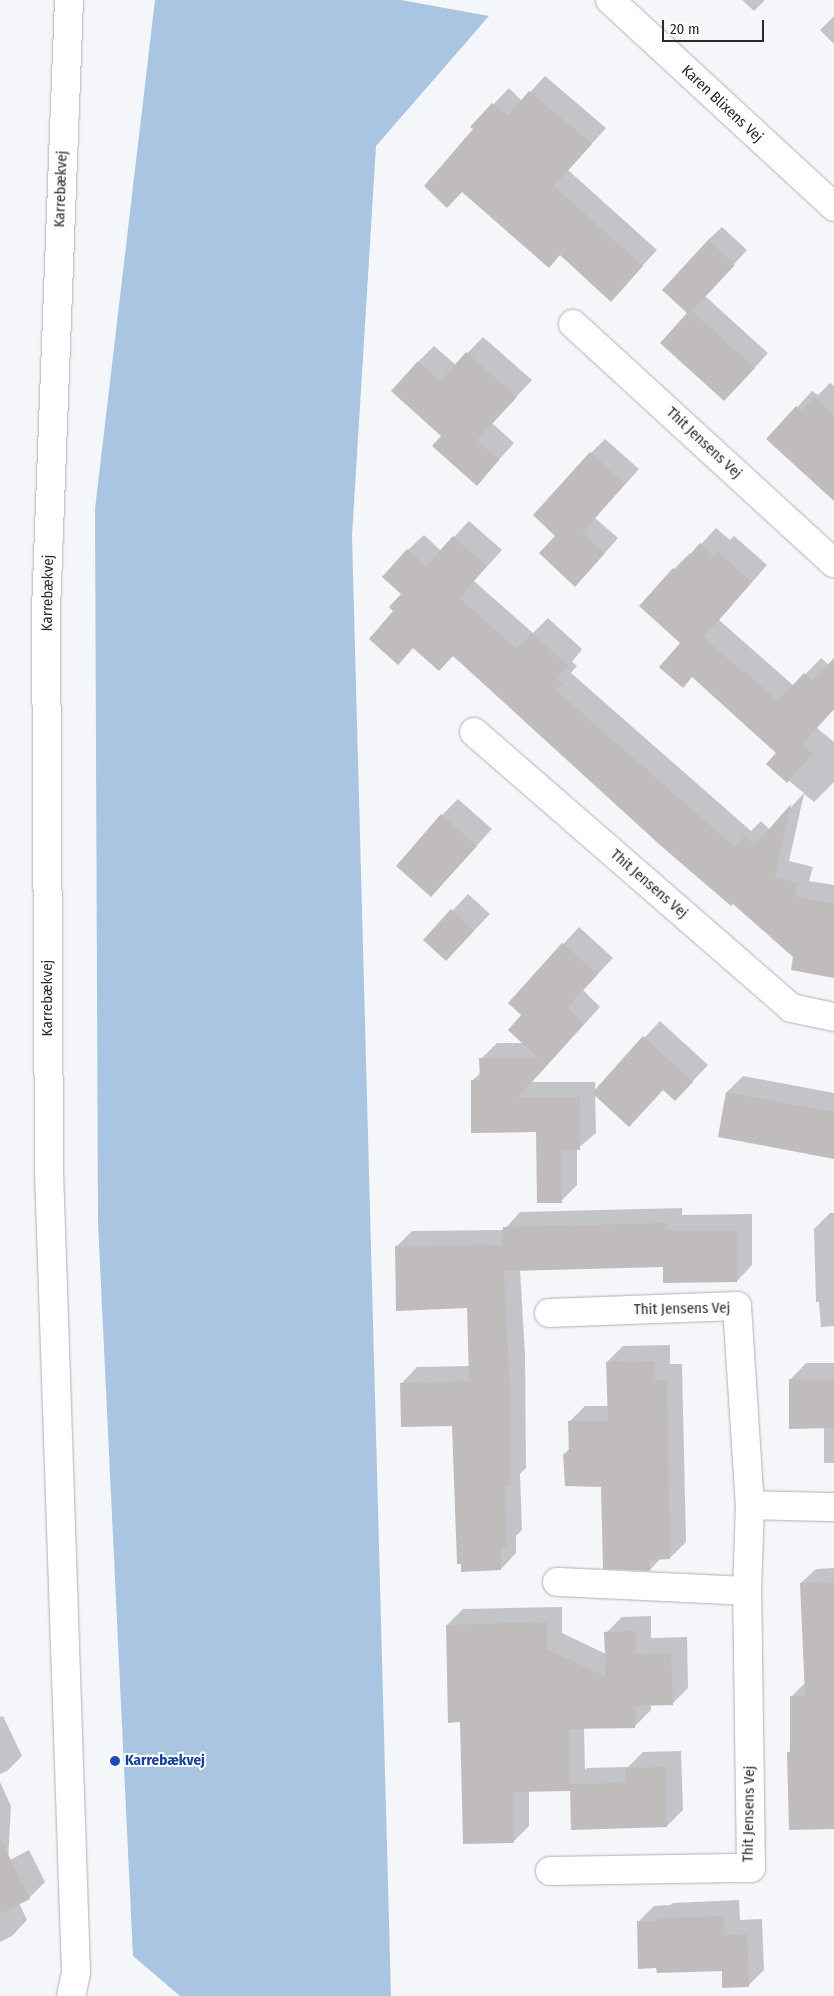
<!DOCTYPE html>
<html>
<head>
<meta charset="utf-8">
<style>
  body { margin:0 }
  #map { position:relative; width:834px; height:1996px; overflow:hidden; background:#f4f6f9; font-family:"Fira Sans Condensed",sans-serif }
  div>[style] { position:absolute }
  .forest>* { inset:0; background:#a9c5e1 }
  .shadow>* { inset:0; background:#0003 }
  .building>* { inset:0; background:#c0bcbc }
  .roads { filter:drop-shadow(0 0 1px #afb2b4) drop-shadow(0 0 1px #afb2b4) }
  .minor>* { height:28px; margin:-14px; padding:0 14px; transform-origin:14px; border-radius:14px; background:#fff }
  .tertiary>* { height:28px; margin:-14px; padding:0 14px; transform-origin:14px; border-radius:14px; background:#fff }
  .dots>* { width:14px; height:14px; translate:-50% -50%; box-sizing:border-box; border:2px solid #fff; border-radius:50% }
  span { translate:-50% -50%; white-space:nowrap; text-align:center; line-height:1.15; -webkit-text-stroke:4px #fff; paint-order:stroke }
  .street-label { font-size:15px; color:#2a2a2b }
  .transit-label { font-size:15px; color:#164399; font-weight:700 }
  .left { translate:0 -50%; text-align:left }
  .scale { position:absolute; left:662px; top:20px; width:102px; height:22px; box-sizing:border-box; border:2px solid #2a2a2b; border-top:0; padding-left:6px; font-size:15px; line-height:18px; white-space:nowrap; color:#2a2a2b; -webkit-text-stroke:4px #fff; paint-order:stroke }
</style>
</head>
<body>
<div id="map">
  <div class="forest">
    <i style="clip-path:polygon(155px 0,401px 0,489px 16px,376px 146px,352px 536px,391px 1996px,180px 1996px,133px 1956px,98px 1223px,95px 509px)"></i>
  </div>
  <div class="shadow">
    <i style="clip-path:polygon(742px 0,765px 0,754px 11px)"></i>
    <i style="clip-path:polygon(834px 16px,834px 44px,820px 30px)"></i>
    <i style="clip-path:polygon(545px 76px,606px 128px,568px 170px,657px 250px,611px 300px,472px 127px,509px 88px,522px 101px)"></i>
    <i style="clip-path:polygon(722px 227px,747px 250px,705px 296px,768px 353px,738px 386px,689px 313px,708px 240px)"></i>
    <i style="clip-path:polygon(483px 337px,532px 380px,492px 423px,514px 443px,477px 484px,443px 436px,418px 362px,434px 346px,456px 365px)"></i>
    <i style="clip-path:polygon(830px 383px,834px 386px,834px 494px,768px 439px,812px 391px,818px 395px)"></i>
    <i style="clip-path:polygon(605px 439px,639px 469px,595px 518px,618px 538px,589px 571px,557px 536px,591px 453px)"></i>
    <i style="clip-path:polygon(469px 521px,502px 550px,474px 581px,533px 633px,548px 618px,582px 649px,572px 662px,577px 666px,571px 673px,751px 831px,761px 821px,770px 830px,804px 793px,768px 764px,778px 753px,682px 643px,674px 569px,690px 553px,692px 554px,716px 528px,730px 540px,734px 536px,767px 565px,719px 620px,794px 686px,821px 658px,829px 665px,834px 659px,834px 709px,817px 728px,834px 742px,834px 782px,814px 802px,804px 794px,789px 861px,813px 867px,809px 881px,834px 885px,834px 977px,794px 957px,454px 655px,414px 647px,398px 663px,395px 611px,403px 594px,408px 550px,424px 535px,441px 551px)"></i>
    <i style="clip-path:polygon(458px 799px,492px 829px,431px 896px,442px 815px)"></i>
    <i style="clip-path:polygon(468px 894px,490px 914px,462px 943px,425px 940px)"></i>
    <i style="clip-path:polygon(579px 927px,613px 958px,583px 990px,600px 1007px,532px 1082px,595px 1082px,595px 1091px,660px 1021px,708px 1065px,691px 1083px,663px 1089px,595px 1094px,596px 1133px,577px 1149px,577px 1185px,561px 1201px,537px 1130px,472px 1081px,481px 1072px,481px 1059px,497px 1043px,523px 1043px,522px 1015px,509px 1003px)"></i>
    <i style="clip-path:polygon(743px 1076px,834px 1093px,834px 1158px,727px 1092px)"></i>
    <i style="clip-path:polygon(682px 1208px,682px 1215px,752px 1214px,752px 1265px,737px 1281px,664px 1266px,520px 1269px,525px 1355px,526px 1468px,520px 1474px,522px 1530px,516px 1536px,516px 1553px,501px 1569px,453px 1425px,402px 1383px,417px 1367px,470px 1366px,469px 1307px,396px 1247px,412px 1231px,504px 1230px,520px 1212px)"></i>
    <i style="clip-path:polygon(830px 1213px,834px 1213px,834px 1326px,821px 1327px,819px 1302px,816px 1302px,814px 1229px)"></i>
    <i style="clip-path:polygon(670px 1345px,670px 1364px,682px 1364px,686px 1542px,670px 1558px,661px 1558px,650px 1570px,602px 1486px,566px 1485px,564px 1454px,570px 1448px,569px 1422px,585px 1406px,609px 1406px,607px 1362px,623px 1346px)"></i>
    <i style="clip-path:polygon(806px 1363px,834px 1363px,834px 1463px,824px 1463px,824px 1427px,790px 1380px)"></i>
    <i style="clip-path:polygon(834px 1568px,834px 1827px,788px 1753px,791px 1750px,791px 1697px,805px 1683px,801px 1583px,816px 1569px)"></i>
    <i style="clip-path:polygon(562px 1607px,562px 1633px,606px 1654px,606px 1633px,622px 1617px,651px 1616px,651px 1638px,687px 1637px,688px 1688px,672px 1704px,651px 1704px,651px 1710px,635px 1726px,584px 1727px,585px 1770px,587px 1768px,628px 1767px,643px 1752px,681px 1751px,683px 1810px,667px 1826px,571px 1788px,529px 1790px,529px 1826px,513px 1842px,462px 1721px,447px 1625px,463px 1609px)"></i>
    <i style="clip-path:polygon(3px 1716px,22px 1756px,7px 1771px,0 1774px,0 1717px)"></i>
    <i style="clip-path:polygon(0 1782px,11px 1806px,8px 1861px,29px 1850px,45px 1882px,29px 1898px,19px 1903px,27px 1920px,12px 1936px,0 1942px)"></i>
    <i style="clip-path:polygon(739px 1900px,740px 1920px,762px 1919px,764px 1970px,748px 1986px,638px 1922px,654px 1906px,670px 1905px,673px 1903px)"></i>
  </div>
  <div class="building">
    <i style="clip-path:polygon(529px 91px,592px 144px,554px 186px,643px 266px,611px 302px,560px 255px,549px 268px,462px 192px,447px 208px,424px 186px,473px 129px,470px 127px,492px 103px,508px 116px)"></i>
    <i style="clip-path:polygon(708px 240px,735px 265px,692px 311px,755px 368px,724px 401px,660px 343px,687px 313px,662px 290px)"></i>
    <i style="clip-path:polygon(466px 352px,517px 397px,477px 440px,499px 460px,477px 486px,432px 446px,441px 436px,391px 391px,418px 361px,440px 382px)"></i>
    <i style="clip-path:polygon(814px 397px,834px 416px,834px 501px,766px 439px,796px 406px,802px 411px)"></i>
    <i style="clip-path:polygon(590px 452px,625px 484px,582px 533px,605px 553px,575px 587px,539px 553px,555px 536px,533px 515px)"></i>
    <i style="clip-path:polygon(453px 536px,487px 566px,459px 598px,517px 649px,532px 633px,568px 665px,557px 678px,563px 683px,556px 690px,735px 847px,745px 836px,755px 845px,791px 804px,775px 877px,798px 883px,794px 896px,834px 904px,834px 978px,791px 970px,793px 957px,733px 904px,731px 906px,660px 845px,453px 656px,439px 671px,413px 648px,398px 665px,369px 639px,393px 611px,389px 607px,401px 594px,382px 577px,407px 549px,426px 566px)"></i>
    <i style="clip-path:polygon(700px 543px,713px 556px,717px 551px,752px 582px,704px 637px,742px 672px,743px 670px,778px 701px,804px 673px,812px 681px,834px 658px,834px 709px,802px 744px,813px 754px,787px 783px,766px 764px,776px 753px,692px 677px,683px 688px,659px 667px,680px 643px,639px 606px,673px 568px,676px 571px)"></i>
    <i style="clip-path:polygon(441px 814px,477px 846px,431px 897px,396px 866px)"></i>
    <i style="clip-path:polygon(451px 909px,474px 931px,446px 961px,423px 940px)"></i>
    <i style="clip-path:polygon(562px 943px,598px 974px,568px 1007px,584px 1024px,518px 1097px,580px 1097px,580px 1150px,561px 1150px,562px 1203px,537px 1203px,536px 1132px,471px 1133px,471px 1080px,480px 1080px,479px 1058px,538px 1058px,508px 1030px,521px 1015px,508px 1003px)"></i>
    <i style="clip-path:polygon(643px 1036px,693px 1082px,675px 1101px,663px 1090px,629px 1127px,592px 1093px)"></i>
    <i style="clip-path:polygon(726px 1092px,834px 1112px,834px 1159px,718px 1137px)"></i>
    <i style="clip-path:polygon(667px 1223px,667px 1230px,737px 1230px,737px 1282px,663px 1283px,663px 1267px,504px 1271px,509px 1371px,511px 1485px,505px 1485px,507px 1547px,501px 1547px,501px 1570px,461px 1572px,461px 1564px,457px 1564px,452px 1426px,401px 1427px,400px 1383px,469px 1381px,467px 1308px,396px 1311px,395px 1246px,502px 1245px,503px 1227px)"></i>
    <i style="clip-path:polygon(654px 1361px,655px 1380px,667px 1380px,670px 1559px,650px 1560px,650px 1571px,603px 1569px,601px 1487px,565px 1486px,563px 1454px,569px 1454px,568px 1421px,608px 1421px,606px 1362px)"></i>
    <i style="clip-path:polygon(789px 1379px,834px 1379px,834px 1428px,789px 1429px)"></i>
    <i style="clip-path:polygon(834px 1582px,834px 1829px,789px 1830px,787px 1752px,790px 1752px,790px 1696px,805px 1696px,800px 1583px)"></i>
    <i style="clip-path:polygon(547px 1622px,547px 1649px,606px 1677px,604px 1632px,636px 1631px,636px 1654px,671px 1653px,673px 1705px,636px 1706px,635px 1728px,569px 1729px,570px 1791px,513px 1792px,514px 1843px,463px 1844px,460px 1722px,448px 1723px,446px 1625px)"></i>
    <i style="clip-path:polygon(666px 1767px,667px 1827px,571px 1830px,570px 1784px,625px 1783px,625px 1768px)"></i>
    <i style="clip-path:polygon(0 1838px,30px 1899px,0 1914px)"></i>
    <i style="clip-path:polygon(724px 1916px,724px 1935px,747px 1934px,749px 1987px,722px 1988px,722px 1971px,657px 1973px,656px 1968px,638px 1969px,637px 1921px,655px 1921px,655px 1918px)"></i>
  </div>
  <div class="roads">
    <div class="minor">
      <i style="left:610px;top:0;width:305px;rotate:42.7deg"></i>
      <i style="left:573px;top:324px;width:354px;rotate:42.5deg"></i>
      <i style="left:474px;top:732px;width:420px;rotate:41deg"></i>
      <i style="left:791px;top:1008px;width:44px;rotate:11.8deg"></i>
      <i style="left:549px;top:1313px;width:188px;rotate:-2.1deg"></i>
      <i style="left:737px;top:1306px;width:199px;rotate:86.3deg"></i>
      <i style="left:557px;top:1582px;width:190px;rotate:2.7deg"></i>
      <i style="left:550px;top:1871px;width:201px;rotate:-0.9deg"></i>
      <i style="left:751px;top:1868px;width:277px;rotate:-90.8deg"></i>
      <i style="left:747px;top:1591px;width:86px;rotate:-88deg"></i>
      <i style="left:750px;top:1505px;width:84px;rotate:1.4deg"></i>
    </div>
    <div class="tertiary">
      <i style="left:69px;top:0;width:611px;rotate:92.16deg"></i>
      <i style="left:46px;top:611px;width:560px;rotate:89.69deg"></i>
      <i style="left:49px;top:1171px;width:802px;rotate:88.07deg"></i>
      <i style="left:76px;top:1973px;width:24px;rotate:102deg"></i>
    </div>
  </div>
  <div class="dots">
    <i style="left:115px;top:1761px;background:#1a4fb4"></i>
  </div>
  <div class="street-label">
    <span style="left:722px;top:104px;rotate:43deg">Karen Blixens Vej</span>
    <span style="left:61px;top:189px;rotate:-88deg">Karrebækvej</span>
    <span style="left:704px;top:443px;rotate:43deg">Thit Jensens Vej</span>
    <span style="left:48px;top:593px;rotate:-89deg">Karrebækvej</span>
    <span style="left:649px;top:884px;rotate:41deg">Thit Jensens Vej</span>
    <span style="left:48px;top:998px;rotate:-90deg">Karrebækvej</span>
    <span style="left:682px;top:1309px;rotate:-1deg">Thit Jensens Vej</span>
    <span style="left:749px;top:1814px;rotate:-89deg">Thit Jensens Vej</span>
  </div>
  <div class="transit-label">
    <span class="left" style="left:125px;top:1761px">Karrebækvej</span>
  </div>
  <div class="scale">20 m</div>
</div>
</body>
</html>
